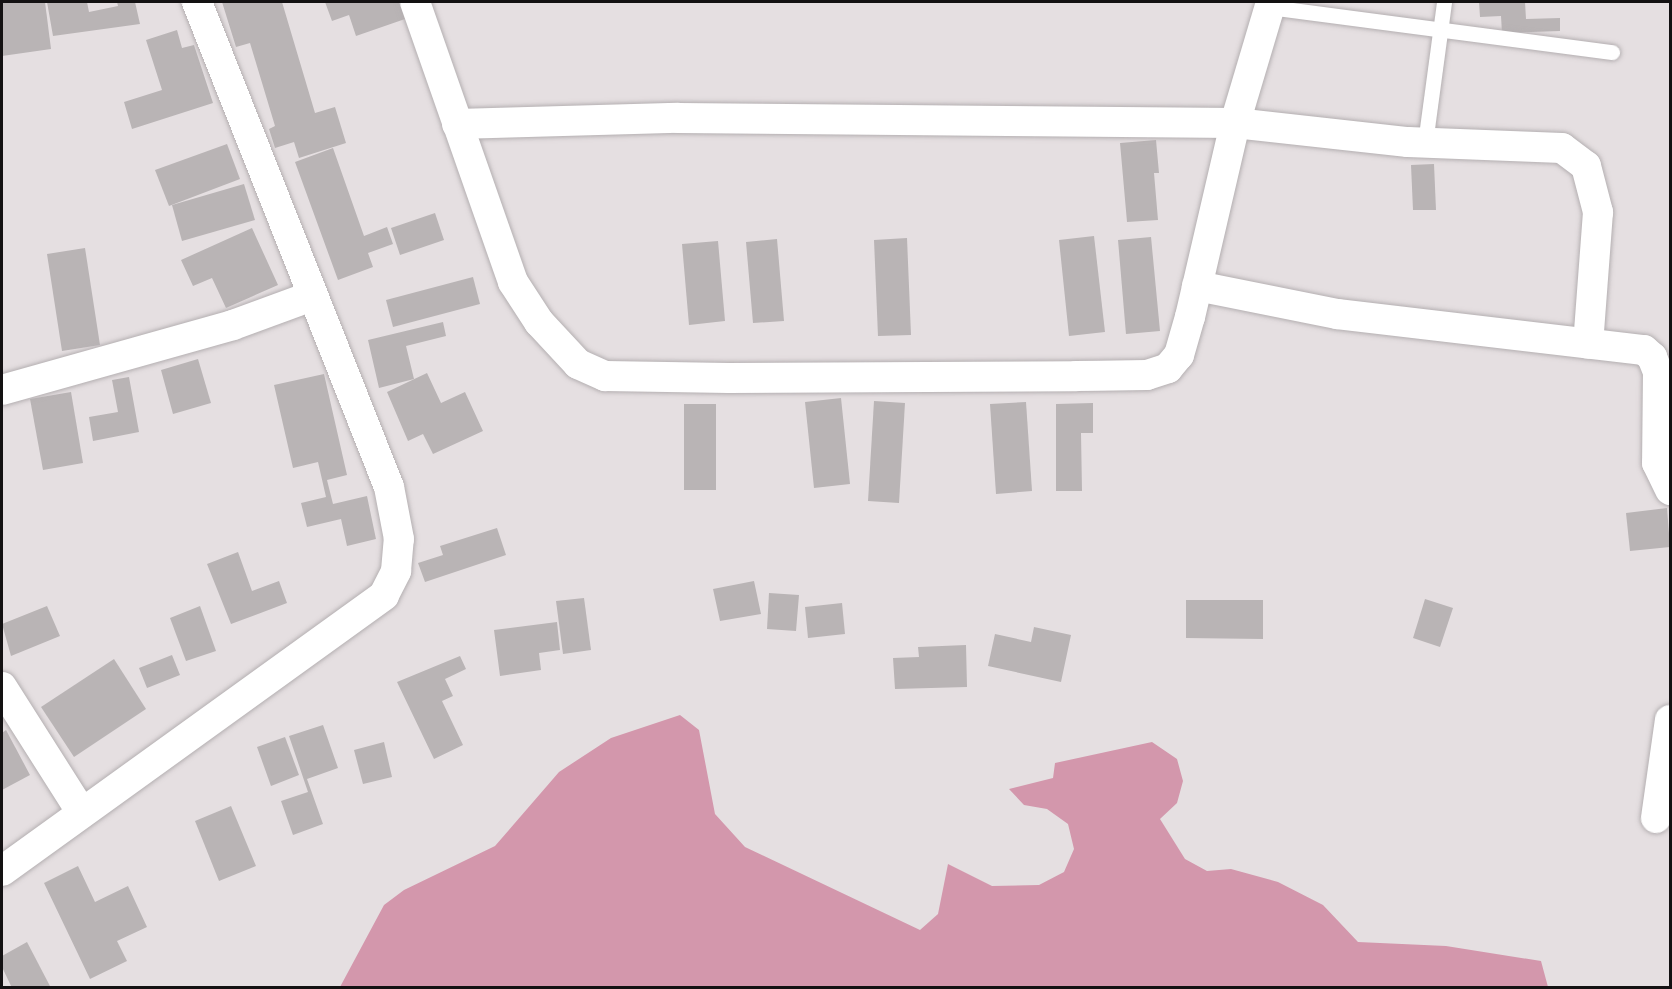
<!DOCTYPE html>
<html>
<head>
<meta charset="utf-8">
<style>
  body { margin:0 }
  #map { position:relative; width:1672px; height:989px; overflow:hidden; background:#e5dfe1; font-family:Commissioner,sans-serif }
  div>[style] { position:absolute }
  .forest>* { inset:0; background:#d397ac }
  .building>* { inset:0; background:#b9b4b5 }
  .roads { filter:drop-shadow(0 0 2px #b4afb1) drop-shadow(0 0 2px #b4afb1) }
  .lane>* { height:15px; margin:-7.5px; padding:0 7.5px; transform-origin:7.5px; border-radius:7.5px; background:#fff }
  .street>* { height:30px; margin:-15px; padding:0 15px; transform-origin:15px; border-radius:15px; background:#fff }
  span { translate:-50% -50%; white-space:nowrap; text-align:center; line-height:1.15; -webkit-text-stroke:6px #fff; paint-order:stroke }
  .frame { position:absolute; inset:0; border:3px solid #131112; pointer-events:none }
</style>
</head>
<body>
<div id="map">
  <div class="forest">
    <i style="clip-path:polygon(680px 715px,699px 730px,715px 814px,745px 847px,920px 930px,938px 914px,948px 864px,992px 886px,1039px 885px,1064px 872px,1074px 849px,1068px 824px,1047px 809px,1024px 805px,1009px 789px,1053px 778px,1055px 763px,1152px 742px,1177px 759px,1183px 781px,1177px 803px,1160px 819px,1185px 859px,1207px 871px,1231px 869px,1278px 882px,1323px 905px,1358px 942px,1446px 946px,1541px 961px,1548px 987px,340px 987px,384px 905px,404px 890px,495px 846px,559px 772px,611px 738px)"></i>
  </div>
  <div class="building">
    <i style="clip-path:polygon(2px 2px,45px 2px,51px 49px,2px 56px)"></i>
    <i style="clip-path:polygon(47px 2px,87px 2px,89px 12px,118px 6px,117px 2px,135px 2px,140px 24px,53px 36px)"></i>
    <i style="clip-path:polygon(222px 2px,282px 2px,315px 113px,335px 107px,346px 143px,299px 158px,294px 142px,275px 148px,269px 129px,275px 126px,250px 43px,236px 47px)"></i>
    <i style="clip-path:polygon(325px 2px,399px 2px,405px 19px,356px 36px,349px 15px,332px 21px)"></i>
    <i style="clip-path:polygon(1479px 2px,1525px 2px,1526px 19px,1560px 18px,1560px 31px,1502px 33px,1501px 16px,1480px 17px)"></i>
    <i style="clip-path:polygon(177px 30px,182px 48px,194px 45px,213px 103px,132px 129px,124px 102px,162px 90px,146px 40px)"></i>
    <i style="clip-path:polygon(1156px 140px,1159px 173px,1154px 173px,1158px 220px,1127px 222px,1120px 143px)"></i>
    <i style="clip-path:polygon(227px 144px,240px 179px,169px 206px,155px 170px)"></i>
    <i style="clip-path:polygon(333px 148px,364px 236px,387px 227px,393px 244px,368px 253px,373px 267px,338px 280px,295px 162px)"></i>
    <i style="clip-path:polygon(1434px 164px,1436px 210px,1413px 210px,1411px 165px)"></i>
    <i style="clip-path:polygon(244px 184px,255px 220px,182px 241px,172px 205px)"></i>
    <i style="clip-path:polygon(435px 213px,444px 240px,400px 255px,391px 228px)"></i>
    <i style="clip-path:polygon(252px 228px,278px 285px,226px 308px,212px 278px,193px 286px,181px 260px)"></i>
    <i style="clip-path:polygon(1094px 236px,1105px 332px,1069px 336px,1059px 240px)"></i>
    <i style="clip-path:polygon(1151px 237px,1160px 331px,1126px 334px,1118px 240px)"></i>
    <i style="clip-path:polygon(907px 238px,911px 335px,878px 336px,874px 240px)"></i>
    <i style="clip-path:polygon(777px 239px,784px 321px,753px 323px,746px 242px)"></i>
    <i style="clip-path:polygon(718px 241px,725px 321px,689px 325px,682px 244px)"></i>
    <i style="clip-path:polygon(85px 248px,100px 345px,62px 351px,47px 254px)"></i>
    <i style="clip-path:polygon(473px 277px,480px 304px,393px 327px,386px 300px)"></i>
    <i style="clip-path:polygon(443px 322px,446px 336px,406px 346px,414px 379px,379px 388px,368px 340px)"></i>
    <i style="clip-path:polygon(198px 359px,211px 403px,173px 414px,161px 370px)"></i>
    <i style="clip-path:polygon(427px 373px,441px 403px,465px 392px,483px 431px,433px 454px,423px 434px,408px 441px,387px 392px)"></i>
    <i style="clip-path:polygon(324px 374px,347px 475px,327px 480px,333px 504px,367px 496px,376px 539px,347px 546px,341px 519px,307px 527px,301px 503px,326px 497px,318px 462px,293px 468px,274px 385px)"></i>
    <i style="clip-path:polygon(129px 377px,139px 432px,93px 441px,89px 417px,118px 412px,112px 380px)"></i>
    <i style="clip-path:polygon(71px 392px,83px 463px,43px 470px,30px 399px)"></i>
    <i style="clip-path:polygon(841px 398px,850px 484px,814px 488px,805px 402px)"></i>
    <i style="clip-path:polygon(874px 401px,905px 403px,899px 503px,868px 501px)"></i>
    <i style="clip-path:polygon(1026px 402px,1032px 491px,996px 494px,990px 404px)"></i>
    <i style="clip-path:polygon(1093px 403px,1093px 433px,1081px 433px,1082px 491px,1056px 491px,1056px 404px)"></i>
    <i style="clip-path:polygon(684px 404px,716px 404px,716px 490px,684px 490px)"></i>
    <i style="clip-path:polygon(1667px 508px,1670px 547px,1630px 551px,1626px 513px)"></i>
    <i style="clip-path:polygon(497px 528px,506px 555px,425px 582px,418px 563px,443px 555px,440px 546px)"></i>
    <i style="clip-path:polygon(238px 552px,252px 591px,279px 581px,287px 603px,231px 624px,207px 564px)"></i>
    <i style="clip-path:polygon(754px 581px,761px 614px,720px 621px,713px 589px)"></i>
    <i style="clip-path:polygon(769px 593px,799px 595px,796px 631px,767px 629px)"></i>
    <i style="clip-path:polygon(584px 598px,591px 650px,563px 654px,556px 601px)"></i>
    <i style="clip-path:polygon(1425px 599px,1453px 608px,1440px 647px,1413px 638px)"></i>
    <i style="clip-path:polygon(1186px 600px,1263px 600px,1263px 639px,1186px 638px)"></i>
    <i style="clip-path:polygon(842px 603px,845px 634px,808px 638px,805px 607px)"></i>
    <i style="clip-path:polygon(47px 606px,60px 636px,11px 656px,2px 624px)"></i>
    <i style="clip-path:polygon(200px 606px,216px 651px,186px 661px,170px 618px)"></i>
    <i style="clip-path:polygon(557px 622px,560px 650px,539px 653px,541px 670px,500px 676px,494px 630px)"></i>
    <i style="clip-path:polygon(1034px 627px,1071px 635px,1061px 682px,988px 666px,995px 634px,1031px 642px)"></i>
    <i style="clip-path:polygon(966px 645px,967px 687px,895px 689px,893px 658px,919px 657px,918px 647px)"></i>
    <i style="clip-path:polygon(172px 655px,180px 675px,147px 688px,139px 668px)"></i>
    <i style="clip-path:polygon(460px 656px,466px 669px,445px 679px,453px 696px,442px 701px,463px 745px,434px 759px,397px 682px)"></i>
    <i style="clip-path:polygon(114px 659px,146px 709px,74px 757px,41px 707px)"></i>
    <i style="clip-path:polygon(323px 725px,338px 768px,307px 779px,323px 824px,293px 835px,281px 801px,308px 792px,289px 736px)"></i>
    <i style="clip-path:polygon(6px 730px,30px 775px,2px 790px,2px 733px)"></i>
    <i style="clip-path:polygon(285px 737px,299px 775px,271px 786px,257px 747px)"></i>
    <i style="clip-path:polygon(384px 742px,392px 777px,363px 784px,354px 750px)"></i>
    <i style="clip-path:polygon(231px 806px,256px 866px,219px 881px,195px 821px)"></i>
    <i style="clip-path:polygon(78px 866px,95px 902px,128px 886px,147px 927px,117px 941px,127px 961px,90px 979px,44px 883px)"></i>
    <i style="clip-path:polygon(27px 942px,51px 988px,12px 988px,2px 967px,2px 956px)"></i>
  </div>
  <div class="roads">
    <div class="lane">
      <i style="left:1269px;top:7px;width:346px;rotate:7.5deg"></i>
      <i style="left:1425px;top:143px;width:142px;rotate:-82.3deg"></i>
    </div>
    <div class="street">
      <i style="left:415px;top:2px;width:297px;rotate:70.7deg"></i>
      <i style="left:513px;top:282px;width:48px;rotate:57deg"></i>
      <i style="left:539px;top:322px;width:57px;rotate:47.1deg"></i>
      <i style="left:578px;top:364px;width:30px;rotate:24deg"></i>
      <i style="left:605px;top:376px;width:124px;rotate:0.9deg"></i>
      <i style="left:729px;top:378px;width:347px;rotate:-0.3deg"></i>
      <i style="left:1076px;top:376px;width:71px;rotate:-0.8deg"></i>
      <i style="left:1147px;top:375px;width:22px;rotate:-18deg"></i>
      <i style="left:1168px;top:368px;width:17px;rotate:-50deg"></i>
      <i style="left:1179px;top:355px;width:40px;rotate:-74deg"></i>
      <i style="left:1190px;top:317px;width:199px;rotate:-76.9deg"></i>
      <i style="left:1235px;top:123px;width:126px;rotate:-73.4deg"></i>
      <i style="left:457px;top:124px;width:221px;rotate:-1.6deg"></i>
      <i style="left:678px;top:118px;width:557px;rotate:0.51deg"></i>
      <i style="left:1235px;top:123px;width:174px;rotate:6.3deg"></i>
      <i style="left:1408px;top:142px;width:154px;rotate:2.2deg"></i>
      <i style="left:1562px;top:148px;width:30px;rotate:37deg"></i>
      <i style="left:1586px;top:166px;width:48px;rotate:75.4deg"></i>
      <i style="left:1598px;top:212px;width:132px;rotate:94.3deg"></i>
      <i style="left:1197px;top:286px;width:143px;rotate:11.3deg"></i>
      <i style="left:1337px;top:314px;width:309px;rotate:6.7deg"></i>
      <i style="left:1644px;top:350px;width:11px;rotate:41deg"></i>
      <i style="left:1652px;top:357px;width:16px;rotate:68deg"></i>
      <i style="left:1658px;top:372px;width:91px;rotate:90.6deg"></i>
      <i style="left:1657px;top:463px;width:30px;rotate:64deg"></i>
      <i style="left:2px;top:390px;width:240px;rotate:-15.7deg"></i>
      <i style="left:233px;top:325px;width:84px;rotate:-20.2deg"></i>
      <i style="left:2px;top:687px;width:149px;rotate:57.6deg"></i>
      <i style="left:1656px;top:818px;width:99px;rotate:-81.9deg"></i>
      <i style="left:2px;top:871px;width:471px;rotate:-35.8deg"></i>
      <i style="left:384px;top:595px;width:27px;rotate:-63deg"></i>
      <i style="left:396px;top:571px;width:32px;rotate:-85deg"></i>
      <i style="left:399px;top:539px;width:53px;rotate:-100.9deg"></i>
      <i style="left:389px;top:487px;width:522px;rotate:-111.6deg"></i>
    </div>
  </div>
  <div class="frame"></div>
</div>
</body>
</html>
